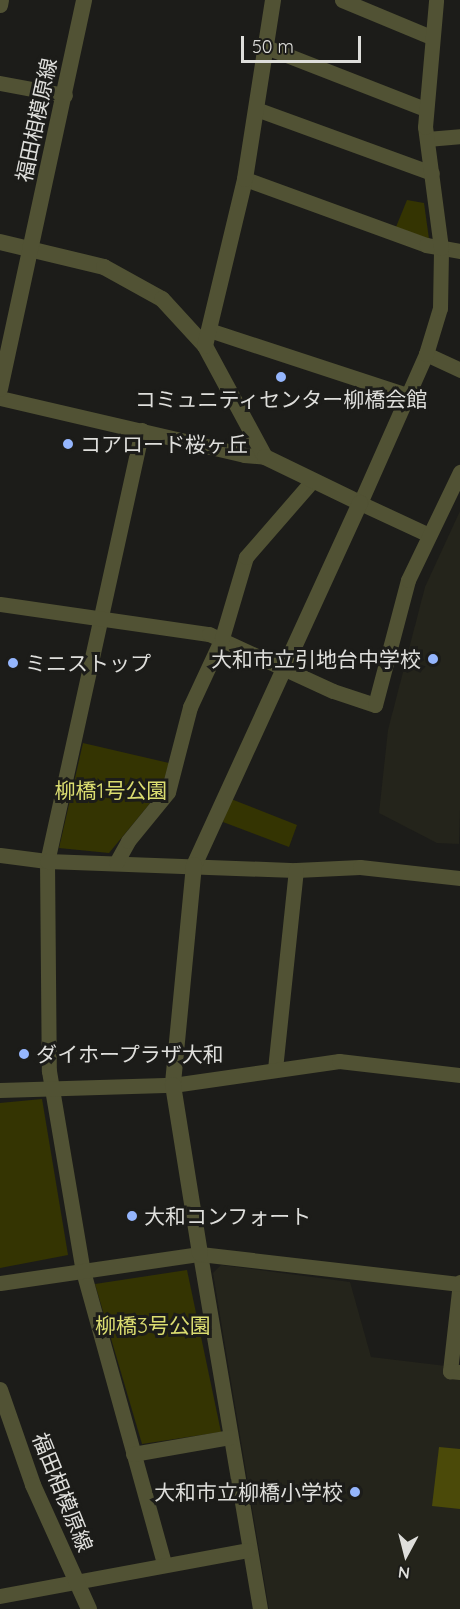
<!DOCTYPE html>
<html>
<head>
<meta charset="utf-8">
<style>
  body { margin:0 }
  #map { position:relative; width:460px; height:1609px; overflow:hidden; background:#1c1c19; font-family:Quicksand,"Noto Sans JP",sans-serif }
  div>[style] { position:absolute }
  .built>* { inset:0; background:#24241b }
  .green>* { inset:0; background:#343402 }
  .water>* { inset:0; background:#4b4a09 }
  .minor>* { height:15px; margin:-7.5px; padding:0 7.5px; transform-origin:7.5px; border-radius:7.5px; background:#515234 }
  .tertiary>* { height:16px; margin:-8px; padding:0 8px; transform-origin:8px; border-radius:8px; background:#515234 }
  .dots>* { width:16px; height:16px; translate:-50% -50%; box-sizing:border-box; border:3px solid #1c1c19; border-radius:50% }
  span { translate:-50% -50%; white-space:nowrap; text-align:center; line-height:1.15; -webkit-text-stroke:6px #1c1c19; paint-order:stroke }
  .street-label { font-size:21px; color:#dededb }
  .poi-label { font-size:21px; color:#dededb }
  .left { translate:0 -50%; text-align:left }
  .right { translate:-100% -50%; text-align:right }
  .park-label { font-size:21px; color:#dbdd70 }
  .north { position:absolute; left:376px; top:1525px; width:60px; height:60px; -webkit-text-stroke:4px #1c1c19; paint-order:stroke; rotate:187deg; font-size:16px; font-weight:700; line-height:24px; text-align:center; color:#dededb }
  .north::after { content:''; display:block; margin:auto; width:21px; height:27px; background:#dededb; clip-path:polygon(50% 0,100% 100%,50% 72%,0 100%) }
  .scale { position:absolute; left:241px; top:36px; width:120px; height:27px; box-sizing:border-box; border:3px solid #dededb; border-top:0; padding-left:8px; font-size:18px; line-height:21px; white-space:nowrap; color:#dededb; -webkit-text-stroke:4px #1c1c19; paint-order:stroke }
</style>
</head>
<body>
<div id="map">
  <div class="built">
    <i style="clip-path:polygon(460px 511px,460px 809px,459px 844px,437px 843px,379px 813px,388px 730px,425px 587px)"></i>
    <i style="clip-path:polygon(221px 1265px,350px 1282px,371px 1357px,446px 1366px,460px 1375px,460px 1609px,269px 1609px,213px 1273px)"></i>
  </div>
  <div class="green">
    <i style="clip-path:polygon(407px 200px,424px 203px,429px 239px,396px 227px)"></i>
    <i style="clip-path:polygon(83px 743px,169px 763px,161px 790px,109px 853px,59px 848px)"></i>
    <i style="clip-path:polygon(231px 799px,297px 825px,289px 847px,223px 822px)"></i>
    <i style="clip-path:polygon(42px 1099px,68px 1255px,0 1268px,0 1103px)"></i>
    <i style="clip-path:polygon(187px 1270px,221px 1432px,142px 1444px,95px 1284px)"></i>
  </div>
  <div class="water">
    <i style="clip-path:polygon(439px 1447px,460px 1449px,460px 1509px,432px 1506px)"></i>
  </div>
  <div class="minor">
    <i style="left:342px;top:0;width:96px;rotate:22.6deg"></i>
    <i style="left:0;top:5px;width:5px;rotate:-79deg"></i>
    <i style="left:266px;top:47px;width:171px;rotate:21.3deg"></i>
    <i style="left:0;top:83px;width:66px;rotate:10.5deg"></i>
    <i style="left:256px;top:109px;width:187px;rotate:20deg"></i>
    <i style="left:427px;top:139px;width:33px;rotate:-5deg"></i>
    <i style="left:245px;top:179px;width:193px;rotate:20deg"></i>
    <i style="left:426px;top:245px;width:35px;rotate:10deg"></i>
    <i style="left:209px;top:330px;width:208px;rotate:18.2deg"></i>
    <i style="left:426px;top:354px;width:38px;rotate:25deg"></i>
    <i style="left:0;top:398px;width:251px;rotate:13.1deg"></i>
    <i style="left:244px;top:455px;width:21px;rotate:5deg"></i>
    <i style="left:142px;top:430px;width:441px;rotate:102.4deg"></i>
    <i style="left:47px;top:861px;width:210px;rotate:89.5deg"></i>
    <i style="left:49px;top:1071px;width:203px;rotate:80.4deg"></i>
    <i style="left:83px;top:1271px;width:304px;rotate:74.5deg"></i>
    <i style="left:429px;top:535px;width:76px;rotate:-155.1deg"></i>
    <i style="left:360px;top:503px;width:163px;rotate:-66.1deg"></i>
    <i style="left:426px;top:354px;width:48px;rotate:-73.1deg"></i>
    <i style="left:440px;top:308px;width:60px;rotate:-89deg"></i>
    <i style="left:441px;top:248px;width:122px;rotate:-97.5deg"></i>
    <i style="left:425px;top:127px;width:127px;rotate:-85deg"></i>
    <i style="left:0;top:604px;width:211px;rotate:8.2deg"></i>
    <i style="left:209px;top:634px;width:136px;rotate:24.7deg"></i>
    <i style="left:333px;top:691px;width:44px;rotate:18.4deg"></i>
    <i style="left:375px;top:705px;width:129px;rotate:-75.2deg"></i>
    <i style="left:408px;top:580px;width:120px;rotate:-64.3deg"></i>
    <i style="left:0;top:855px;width:47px;rotate:7.3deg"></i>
    <i style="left:47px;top:861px;width:249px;rotate:2.1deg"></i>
    <i style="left:296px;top:870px;width:64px;rotate:-2.7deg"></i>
    <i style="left:360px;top:867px;width:101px;rotate:6.3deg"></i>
    <i style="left:116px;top:863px;width:25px;rotate:-61deg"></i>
    <i style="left:128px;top:841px;width:63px;rotate:-50.8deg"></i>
    <i style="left:168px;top:792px;width:88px;rotate:-75.5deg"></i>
    <i style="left:190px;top:707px;width:76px;rotate:-65.1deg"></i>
    <i style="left:222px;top:638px;width:84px;rotate:-73.5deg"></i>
    <i style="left:246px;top:557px;width:101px;rotate:-49deg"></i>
    <i style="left:275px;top:1069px;width:200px;rotate:-84deg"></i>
    <i style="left:0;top:1090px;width:173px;rotate:-1.7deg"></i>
    <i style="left:173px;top:1085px;width:168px;rotate:-8.2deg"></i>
    <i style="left:339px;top:1061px;width:122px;rotate:6.6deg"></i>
    <i style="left:200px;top:1254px;width:360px;rotate:80.4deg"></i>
    <i style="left:460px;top:1282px;width:90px;rotate:96.4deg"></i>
    <i style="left:450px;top:1371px;width:10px;rotate:6deg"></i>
    <i style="left:0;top:1283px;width:202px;rotate:-8.3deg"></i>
    <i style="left:200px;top:1254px;width:262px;rotate:6.6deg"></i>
    <i style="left:133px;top:1454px;width:98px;rotate:-9.9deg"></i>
    <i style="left:0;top:1596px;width:253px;rotate:-10.5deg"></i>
  </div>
  <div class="tertiary">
    <i style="left:0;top:242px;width:107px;rotate:13.5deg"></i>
    <i style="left:104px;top:267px;width:66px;rotate:28.9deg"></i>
    <i style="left:162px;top:299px;width:64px;rotate:47.5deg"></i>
    <i style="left:205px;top:346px;width:126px;rotate:61.6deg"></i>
    <i style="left:265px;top:457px;width:106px;rotate:25.8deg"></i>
    <i style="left:360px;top:503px;width:398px;rotate:114.6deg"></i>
    <i style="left:194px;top:865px;width:221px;rotate:95.5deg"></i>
    <i style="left:173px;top:1085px;width:171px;rotate:80.9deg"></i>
    <i style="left:205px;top:346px;width:172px;rotate:-76.5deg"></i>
    <i style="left:245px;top:179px;width:181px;rotate:-81.1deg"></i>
    <i style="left:0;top:389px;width:398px;rotate:-77.8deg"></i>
    <i style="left:0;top:1390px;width:101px;rotate:70.8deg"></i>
    <i style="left:33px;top:1485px;width:136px;rotate:65.7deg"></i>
  </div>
  <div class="dots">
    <i style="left:281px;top:377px;background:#95b6fd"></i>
    <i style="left:68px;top:444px;background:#95b6fd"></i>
    <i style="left:433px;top:659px;background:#95b6fd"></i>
    <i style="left:13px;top:663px;background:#95b6fd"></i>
    <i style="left:24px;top:1054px;background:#95b6fd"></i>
    <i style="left:132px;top:1216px;background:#95b6fd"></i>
    <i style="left:355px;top:1492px;background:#95b6fd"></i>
  </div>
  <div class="street-label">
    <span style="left:36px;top:120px;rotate:-78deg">福田相模原線</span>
    <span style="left:63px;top:1492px;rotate:68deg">福田相模原線</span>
  </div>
  <div class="poi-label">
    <span style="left:281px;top:399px">コミュニティセンター柳橋会館</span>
    <span class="left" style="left:80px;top:444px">コアロード桜ヶ丘</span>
    <span class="right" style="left:421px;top:659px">大和市立引地台中学校</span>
    <span class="left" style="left:25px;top:663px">ミニストップ</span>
    <span class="left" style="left:36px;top:1054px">ダイホープラザ大和</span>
    <span class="left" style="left:144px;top:1216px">大和コンフォート</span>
    <span class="right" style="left:343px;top:1492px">大和市立柳橋小学校</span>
  </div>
  <div class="park-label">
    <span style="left:111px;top:790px">柳橋1号公園</span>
    <span style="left:153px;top:1325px">柳橋3号公園</span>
  </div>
  <div class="north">N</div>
  <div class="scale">50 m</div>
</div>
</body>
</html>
